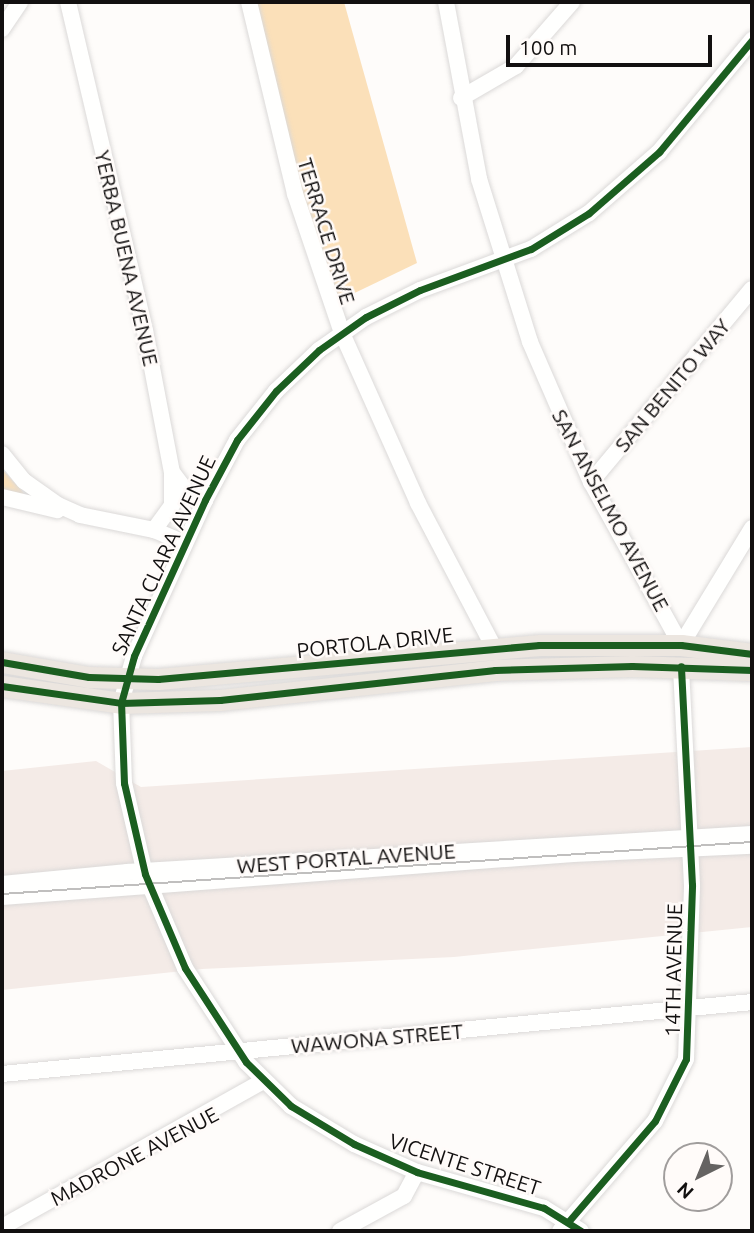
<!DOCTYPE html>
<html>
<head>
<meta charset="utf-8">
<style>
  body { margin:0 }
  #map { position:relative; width:754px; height:1233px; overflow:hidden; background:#fefcfa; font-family:Ubuntu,sans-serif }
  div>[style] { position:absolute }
  .built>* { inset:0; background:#f4ebe7 }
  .green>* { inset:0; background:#fbe0b9 }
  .roads { filter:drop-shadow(0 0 2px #dbd9d8) drop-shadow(0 0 2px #dbd9d8) }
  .minor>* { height:16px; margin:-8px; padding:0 8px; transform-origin:8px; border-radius:8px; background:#fffffe }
  .major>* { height:21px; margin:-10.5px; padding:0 10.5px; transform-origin:10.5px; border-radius:10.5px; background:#ece6e0 }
  .tram>* { height:2px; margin:-1px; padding:0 1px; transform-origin:1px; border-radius:1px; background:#c0bfbe }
  .cycleway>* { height:7px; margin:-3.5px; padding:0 3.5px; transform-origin:3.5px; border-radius:3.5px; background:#1b5e20 }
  span { translate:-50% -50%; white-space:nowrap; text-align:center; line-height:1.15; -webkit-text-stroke:5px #fffbf9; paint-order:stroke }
  .street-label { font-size:21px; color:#121010 }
  .frame { position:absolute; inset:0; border:4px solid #121010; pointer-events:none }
  .north { position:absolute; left:663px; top:1142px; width:70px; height:70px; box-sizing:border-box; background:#fffbf9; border:2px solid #a09d9c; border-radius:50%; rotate:223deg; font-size:19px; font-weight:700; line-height:28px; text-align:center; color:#121010 }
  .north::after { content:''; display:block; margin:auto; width:24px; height:32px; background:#656362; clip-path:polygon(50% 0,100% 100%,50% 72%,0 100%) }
  .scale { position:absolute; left:506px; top:35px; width:206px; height:32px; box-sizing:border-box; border:4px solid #121010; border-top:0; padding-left:9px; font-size:21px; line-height:24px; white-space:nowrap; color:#121010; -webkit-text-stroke:5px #fffbf9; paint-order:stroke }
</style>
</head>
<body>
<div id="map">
  <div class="built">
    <i style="clip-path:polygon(752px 747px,752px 927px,454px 957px,202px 969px,2px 990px,2px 771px,96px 761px,141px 787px)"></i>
  </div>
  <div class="green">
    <i style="clip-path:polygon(255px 2px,344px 2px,417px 263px,338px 301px,299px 193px)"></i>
    <i style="clip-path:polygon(2px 469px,23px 492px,24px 495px,2px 493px)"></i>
  </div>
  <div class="roads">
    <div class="minor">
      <i style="left:68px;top:2px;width:338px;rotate:76.8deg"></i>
      <i style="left:145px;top:331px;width:144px;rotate:79.2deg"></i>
      <i style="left:172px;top:472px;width:25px;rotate:53deg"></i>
      <i style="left:187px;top:492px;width:20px;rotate:24deg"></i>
      <i style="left:249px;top:2px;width:197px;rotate:76.5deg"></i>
      <i style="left:295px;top:194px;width:147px;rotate:71.3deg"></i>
      <i style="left:342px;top:333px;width:186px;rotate:65.9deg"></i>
      <i style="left:418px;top:503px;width:164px;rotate:62.3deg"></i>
      <i style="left:446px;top:2px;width:180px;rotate:79.4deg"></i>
      <i style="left:479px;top:179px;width:171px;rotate:72.6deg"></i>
      <i style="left:530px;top:342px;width:153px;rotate:66.5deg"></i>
      <i style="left:591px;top:482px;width:186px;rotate:61.1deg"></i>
      <i style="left:2px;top:29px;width:32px;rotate:-56deg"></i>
      <i style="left:461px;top:98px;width:64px;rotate:-30.2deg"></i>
      <i style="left:516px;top:66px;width:85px;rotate:-48.8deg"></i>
      <i style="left:2px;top:454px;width:35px;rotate:51deg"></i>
      <i style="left:24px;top:481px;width:42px;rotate:35.2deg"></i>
      <i style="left:58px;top:505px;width:24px;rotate:24deg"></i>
      <i style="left:80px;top:515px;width:76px;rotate:11.5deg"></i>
      <i style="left:154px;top:530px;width:33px;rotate:23deg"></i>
      <i style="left:591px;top:482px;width:251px;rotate:-50.2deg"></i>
      <i style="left:2px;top:497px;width:57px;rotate:13.3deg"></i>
      <i style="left:154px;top:530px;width:31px;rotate:-54deg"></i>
      <i style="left:172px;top:505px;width:30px;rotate:-90deg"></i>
      <i style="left:681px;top:645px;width:137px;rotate:-58.7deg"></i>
      <i style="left:2px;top:884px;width:126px;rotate:-5.5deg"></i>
      <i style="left:127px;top:872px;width:626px;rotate:-3.48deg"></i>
      <i style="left:2px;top:897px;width:573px;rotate:-4.31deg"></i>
      <i style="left:573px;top:854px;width:179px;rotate:-2.6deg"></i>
      <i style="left:2px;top:1074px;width:753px;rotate:-5.48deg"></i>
      <i style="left:2px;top:1227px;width:299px;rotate:-29.2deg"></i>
      <i style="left:340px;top:1231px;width:73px;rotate:-28.7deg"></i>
      <i style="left:404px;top:1196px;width:27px;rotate:-62deg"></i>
      <i style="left:560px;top:1231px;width:145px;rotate:-49.2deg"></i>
      <i style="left:655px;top:1121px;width:69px;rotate:-63.4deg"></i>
      <i style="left:686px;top:1059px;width:174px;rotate:-88deg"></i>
      <i style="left:692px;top:885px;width:219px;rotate:-92.9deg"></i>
      <i style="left:581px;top:1231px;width:44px;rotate:-148.1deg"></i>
      <i style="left:544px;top:1208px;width:132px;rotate:-164.2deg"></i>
      <i style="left:417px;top:1172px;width:69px;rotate:-156deg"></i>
      <i style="left:354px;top:1144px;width:74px;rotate:-148.9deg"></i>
      <i style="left:291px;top:1106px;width:63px;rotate:-135.6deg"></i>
      <i style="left:246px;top:1062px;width:112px;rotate:-123deg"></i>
      <i style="left:185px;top:968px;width:102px;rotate:-113.1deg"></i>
      <i style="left:145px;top:874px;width:93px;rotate:-103deg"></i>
      <i style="left:124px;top:783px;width:80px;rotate:-92.1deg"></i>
      <i style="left:121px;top:703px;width:49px;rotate:-74.5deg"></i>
      <i style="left:134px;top:656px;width:171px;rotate:-65.5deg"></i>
      <i style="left:205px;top:500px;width:68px;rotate:-61.9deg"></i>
      <i style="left:237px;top:440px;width:63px;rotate:-51.5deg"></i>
      <i style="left:276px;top:391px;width:59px;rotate:-43.6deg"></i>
      <i style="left:319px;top:350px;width:57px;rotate:-35.1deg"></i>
      <i style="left:366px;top:317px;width:60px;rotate:-26.6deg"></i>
      <i style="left:420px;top:290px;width:118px;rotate:-20.3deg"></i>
      <i style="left:531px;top:249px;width:68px;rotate:-31.8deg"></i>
      <i style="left:589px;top:213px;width:93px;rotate:-41.1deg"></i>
      <i style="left:659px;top:152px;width:146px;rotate:-50.3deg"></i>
    </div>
    <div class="major">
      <i style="left:2px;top:662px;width:88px;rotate:9.8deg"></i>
      <i style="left:89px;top:677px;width:69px;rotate:1.7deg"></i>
      <i style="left:158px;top:679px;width:383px;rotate:-5.1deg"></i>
      <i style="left:539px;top:645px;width:142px"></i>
      <i style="left:681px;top:645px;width:72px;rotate:7.2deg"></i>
      <i style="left:2px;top:686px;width:120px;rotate:8.1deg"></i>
      <i style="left:121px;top:703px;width:99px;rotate:-1.7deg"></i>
      <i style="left:220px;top:700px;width:277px;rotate:-6.2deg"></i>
      <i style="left:495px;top:670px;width:137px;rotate:-1.7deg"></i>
      <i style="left:632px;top:666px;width:120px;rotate:1.9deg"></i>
    </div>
  </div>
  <div class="tram">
    <i style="left:2px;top:894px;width:752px;rotate:-3.97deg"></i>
  </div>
  <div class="cycleway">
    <i style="left:2px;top:662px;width:88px;rotate:9.8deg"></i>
    <i style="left:89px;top:677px;width:69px;rotate:1.7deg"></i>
    <i style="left:158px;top:679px;width:383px;rotate:-5.1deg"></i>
    <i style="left:539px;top:645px;width:142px"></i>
    <i style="left:681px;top:645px;width:72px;rotate:7.2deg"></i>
    <i style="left:2px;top:686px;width:120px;rotate:8.1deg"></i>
    <i style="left:121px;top:703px;width:99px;rotate:-1.7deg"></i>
    <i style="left:220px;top:700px;width:277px;rotate:-6.2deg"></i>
    <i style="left:495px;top:670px;width:137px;rotate:-1.7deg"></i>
    <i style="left:632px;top:666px;width:120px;rotate:1.9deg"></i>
    <i style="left:568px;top:1222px;width:133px;rotate:-49.3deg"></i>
    <i style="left:655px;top:1121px;width:69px;rotate:-63.4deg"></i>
    <i style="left:686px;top:1059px;width:174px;rotate:-88deg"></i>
    <i style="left:692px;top:885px;width:219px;rotate:-92.9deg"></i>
    <i style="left:581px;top:1231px;width:44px;rotate:-148.1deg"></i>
    <i style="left:544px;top:1208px;width:132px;rotate:-164.2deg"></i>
    <i style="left:417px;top:1172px;width:69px;rotate:-156deg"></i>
    <i style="left:354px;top:1144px;width:74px;rotate:-148.9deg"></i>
    <i style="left:291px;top:1106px;width:63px;rotate:-135.6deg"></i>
    <i style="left:246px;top:1062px;width:112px;rotate:-123deg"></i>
    <i style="left:185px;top:968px;width:102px;rotate:-113.1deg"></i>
    <i style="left:145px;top:874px;width:93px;rotate:-103deg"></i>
    <i style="left:124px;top:783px;width:80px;rotate:-92.1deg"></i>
    <i style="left:121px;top:703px;width:49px;rotate:-74.5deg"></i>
    <i style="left:134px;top:656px;width:171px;rotate:-65.5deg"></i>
    <i style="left:205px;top:500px;width:68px;rotate:-61.9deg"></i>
    <i style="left:237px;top:440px;width:63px;rotate:-51.5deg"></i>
    <i style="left:276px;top:391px;width:59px;rotate:-43.6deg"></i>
    <i style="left:319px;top:350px;width:57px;rotate:-35.1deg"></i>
    <i style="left:366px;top:317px;width:60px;rotate:-26.6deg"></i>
    <i style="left:420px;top:290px;width:118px;rotate:-20.3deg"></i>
    <i style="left:531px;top:249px;width:68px;rotate:-31.8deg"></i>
    <i style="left:589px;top:213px;width:93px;rotate:-41.1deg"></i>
    <i style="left:659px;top:152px;width:146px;rotate:-50.3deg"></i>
  </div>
  <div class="street-label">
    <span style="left:327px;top:231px;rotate:73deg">TERRACE DRIVE</span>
    <span style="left:127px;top:258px;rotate:77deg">YERBA BUENA AVENUE</span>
    <span style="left:672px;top:385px;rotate:-50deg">SAN BENITO WAY</span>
    <span style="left:611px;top:510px;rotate:62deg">SAN ANSELMO AVENUE</span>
    <span style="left:163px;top:555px;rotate:-65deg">SANTA CLARA AVENUE</span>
    <span style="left:375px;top:642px;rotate:-6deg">PORTOLA DRIVE</span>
    <span style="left:346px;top:858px;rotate:-4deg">WEST PORTAL AVENUE</span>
    <span style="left:673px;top:970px;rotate:-89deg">14TH AVENUE</span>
    <span style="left:377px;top:1038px;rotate:-5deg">WAWONA STREET</span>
    <span style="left:134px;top:1156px;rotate:-28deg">MADRONE AVENUE</span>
    <span style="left:465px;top:1164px;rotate:18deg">VICENTE STREET</span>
  </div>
  <div class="frame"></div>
  <div class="north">N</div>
  <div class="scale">100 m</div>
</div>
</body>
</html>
